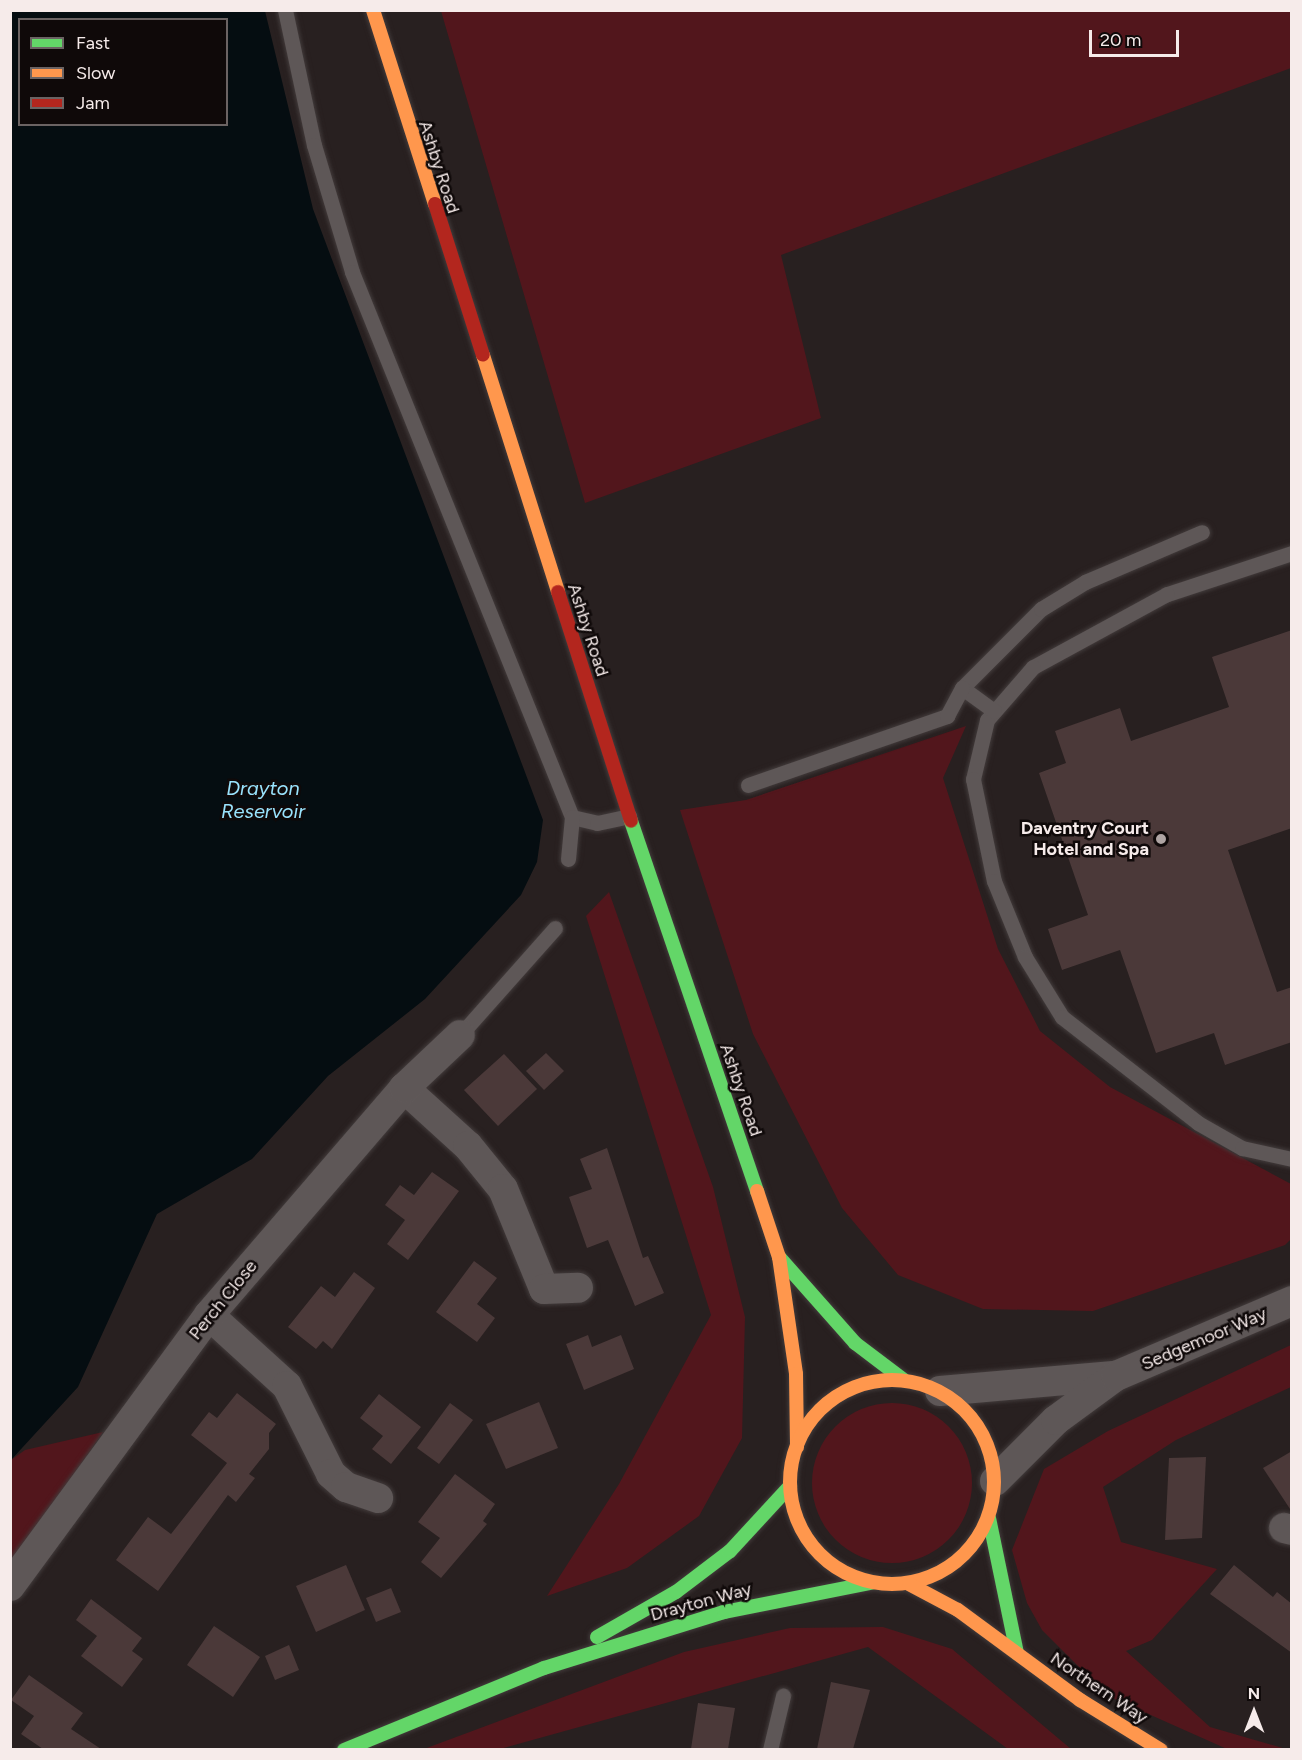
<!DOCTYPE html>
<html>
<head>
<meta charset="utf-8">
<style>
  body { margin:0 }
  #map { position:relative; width:1302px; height:1760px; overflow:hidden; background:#282020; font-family:Figtree,sans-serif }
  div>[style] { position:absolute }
  .green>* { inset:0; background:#52161c }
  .round { border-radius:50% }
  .water>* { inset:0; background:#050d11 }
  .building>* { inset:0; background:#4b3939 }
  .roads { filter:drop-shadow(0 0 2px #423b3b) drop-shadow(0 0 2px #423b3b) }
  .lane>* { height:15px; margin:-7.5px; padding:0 7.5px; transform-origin:7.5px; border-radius:7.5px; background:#5e5757 }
  .street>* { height:30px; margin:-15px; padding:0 15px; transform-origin:15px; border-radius:15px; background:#5e5757 }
  .fast>* { height:14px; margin:-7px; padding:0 7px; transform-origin:7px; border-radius:7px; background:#63d668 }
  .slow>* { height:14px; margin:-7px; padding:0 7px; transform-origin:7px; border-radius:7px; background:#ff974d }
  .slow>.ring { margin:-7px; padding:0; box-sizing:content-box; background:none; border:14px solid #ff974d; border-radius:50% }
  .jam>* { height:14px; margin:-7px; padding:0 7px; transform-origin:7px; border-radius:7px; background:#b3261e }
  .dots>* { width:16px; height:16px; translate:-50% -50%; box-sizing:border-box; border:3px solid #0f0909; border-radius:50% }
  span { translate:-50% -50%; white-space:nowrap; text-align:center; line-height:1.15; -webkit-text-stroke:5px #0f0909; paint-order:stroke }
  .street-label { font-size:18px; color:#f6ebea }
  .poi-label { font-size:18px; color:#f6ebea; font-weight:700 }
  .right { translate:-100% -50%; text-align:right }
  .water-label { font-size:20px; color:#99e3fd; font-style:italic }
  .frame { position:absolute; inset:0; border:12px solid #f6ebea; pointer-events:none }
  .legend { position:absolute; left:18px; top:18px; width:210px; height:108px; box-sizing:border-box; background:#0f0909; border:2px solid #6b6363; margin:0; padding:8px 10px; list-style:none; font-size:18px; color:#f6ebea }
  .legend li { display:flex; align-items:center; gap:12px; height:30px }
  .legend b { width:30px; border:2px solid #6b6363 }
  .north { position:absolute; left:1224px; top:1682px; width:60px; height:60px; -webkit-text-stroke:4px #0f0909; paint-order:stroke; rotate:0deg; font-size:16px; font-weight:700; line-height:24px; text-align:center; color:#f6ebea }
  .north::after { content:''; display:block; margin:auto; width:21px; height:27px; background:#f6ebea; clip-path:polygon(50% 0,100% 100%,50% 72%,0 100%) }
  .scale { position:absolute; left:1089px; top:30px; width:90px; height:27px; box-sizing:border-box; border:3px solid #f6ebea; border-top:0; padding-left:8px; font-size:18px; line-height:21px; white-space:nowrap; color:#f6ebea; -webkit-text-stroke:4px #0f0909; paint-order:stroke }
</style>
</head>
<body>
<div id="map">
  <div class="green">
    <i style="clip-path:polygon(441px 11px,1291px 11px,1291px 68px,781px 255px,821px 418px,585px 503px)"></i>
    <i style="clip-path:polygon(966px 726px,943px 778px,998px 949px,1040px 1031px,1110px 1087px,1291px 1184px,1291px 1239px,1285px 1245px,1093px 1311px,983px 1309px,898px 1275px,842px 1208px,753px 1034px,680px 810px,746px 800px)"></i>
    <i style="clip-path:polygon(609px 892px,713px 1187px,745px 1317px,742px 1438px,699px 1516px,627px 1568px,547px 1596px,619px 1484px,711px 1315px,586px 916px)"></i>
    <i style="clip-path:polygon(1291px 1345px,1291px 1387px,1176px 1440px,1103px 1487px,1121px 1542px,1217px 1569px,1152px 1640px,1126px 1651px,1210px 1727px,1286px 1749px,1227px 1749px,1108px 1696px,1042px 1630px,1027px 1603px,1012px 1550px,1044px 1469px,1108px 1431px)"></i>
    <i class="round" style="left:812px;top:1403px;width:160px;height:160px"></i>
    <i style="clip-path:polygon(103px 1432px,11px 1567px,11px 1460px,25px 1450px)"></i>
    <i style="clip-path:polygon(883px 1627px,952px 1649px,1071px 1749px,1008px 1749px,868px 1647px,500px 1749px,424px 1749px,684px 1652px,790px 1628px)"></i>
  </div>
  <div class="water">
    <i style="clip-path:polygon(evenodd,11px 10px,265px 11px,313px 209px,543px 820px,537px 862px,521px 895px,425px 999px,328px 1076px,252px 1159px,157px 1214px,78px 1387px,11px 1460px,11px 10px,20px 20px,226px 20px,226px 124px,20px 124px,20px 20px)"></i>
  </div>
  <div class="building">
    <i style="clip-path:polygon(1292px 630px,1292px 828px,1228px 850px,1277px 992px,1292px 987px,1292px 1042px,1225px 1065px,1214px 1033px,1156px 1053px,1120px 950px,1062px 970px,1048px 929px,1088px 915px,1039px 773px,1066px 763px,1055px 731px,1120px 708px,1131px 741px,1229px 707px,1212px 657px)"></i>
    <i style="clip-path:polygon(546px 1053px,564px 1071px,544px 1090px,526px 1071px)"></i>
    <i style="clip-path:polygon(504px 1054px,537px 1089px,498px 1126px,464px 1090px)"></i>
    <i style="clip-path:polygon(607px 1148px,643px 1258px,648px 1256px,664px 1293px,635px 1306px,608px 1240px,587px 1248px,569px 1197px,592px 1189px,580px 1159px)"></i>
    <i style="clip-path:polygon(432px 1172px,459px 1191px,408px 1260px,387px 1244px,405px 1220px,385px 1205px,400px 1185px,414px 1195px)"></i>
    <i style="clip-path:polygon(474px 1261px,497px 1278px,477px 1304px,495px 1318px,477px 1342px,436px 1312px)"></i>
    <i style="clip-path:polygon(354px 1272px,375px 1288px,332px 1349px,323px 1341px,316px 1349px,288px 1327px,321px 1286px,335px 1297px)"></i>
    <i style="clip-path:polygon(588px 1335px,592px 1347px,621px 1335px,634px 1369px,584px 1390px,566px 1344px)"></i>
    <i style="clip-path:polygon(237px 1393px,276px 1424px,269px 1433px,269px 1449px,249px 1474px,255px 1478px,236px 1502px,228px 1495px,158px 1591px,116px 1560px,148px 1517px,171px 1534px,227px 1463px,191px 1435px,209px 1412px,217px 1418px)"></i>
    <i style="clip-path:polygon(379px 1394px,421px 1427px,391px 1464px,372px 1449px,383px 1436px,360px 1418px)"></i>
    <i style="clip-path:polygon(539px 1402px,558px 1448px,506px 1469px,486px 1424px)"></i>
    <i style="clip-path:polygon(450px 1403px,473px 1420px,439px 1464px,417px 1448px)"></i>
    <i style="clip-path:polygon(1292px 1451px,1292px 1512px,1263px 1468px)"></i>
    <i style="clip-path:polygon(1206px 1457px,1202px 1538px,1165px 1540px,1169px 1458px)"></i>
    <i style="clip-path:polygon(455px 1474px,495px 1504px,483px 1521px,487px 1524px,441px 1578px,421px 1562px,440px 1538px,418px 1522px)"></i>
    <i style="clip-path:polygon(346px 1565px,365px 1610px,316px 1632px,296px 1586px)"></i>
    <i style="clip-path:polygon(1234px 1565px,1273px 1597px,1277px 1592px,1292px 1604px,1292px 1653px,1210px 1594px)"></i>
    <i style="clip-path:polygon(391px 1588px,401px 1612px,376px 1622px,366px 1598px)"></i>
    <i style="clip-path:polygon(91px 1599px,142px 1638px,132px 1651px,143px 1659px,122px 1687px,81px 1656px,97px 1636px,76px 1620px)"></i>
    <i style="clip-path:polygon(214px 1626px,260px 1657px,233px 1697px,187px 1665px)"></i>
    <i style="clip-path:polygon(289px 1645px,299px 1670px,275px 1680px,265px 1656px)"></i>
    <i style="clip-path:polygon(29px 1675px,83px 1713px,71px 1729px,101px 1749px,43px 1749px,21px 1734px,34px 1716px,11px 1700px)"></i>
    <i style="clip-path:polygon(831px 1682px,870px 1690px,853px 1749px,817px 1749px)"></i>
    <i style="clip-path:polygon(698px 1703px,735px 1708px,728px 1749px,691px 1749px)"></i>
  </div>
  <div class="roads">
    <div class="lane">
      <i style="left:285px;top:10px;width:138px;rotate:77.9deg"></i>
      <i style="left:314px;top:145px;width:133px;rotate:73.3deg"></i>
      <i style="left:352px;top:272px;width:588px;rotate:68.02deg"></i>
      <i style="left:572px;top:817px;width:26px;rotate:13deg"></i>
      <i style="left:597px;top:823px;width:33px;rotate:-12deg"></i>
      <i style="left:1292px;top:553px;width:132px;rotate:161.8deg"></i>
      <i style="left:1167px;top:594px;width:153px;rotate:151.4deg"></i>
      <i style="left:1033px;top:667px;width:70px;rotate:131deg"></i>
      <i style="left:987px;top:720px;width:61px;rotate:103.3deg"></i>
      <i style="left:973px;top:779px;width:104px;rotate:78.4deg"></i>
      <i style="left:994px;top:881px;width:82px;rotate:67.8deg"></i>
      <i style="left:1025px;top:957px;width:70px;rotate:58.3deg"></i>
      <i style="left:1062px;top:1017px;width:172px;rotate:37.9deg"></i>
      <i style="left:1198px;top:1123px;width:51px;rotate:29.6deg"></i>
      <i style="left:1242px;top:1148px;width:51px;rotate:12.4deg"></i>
      <i style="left:994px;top:711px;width:39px;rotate:-144deg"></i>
      <i style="left:962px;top:688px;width:112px;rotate:-45deg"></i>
      <i style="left:1041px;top:609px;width:52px;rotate:-31.5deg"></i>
      <i style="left:1085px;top:582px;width:127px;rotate:-23.1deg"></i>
      <i style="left:748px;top:785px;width:211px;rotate:-19.1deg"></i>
      <i style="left:947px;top:716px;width:32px;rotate:-62deg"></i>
      <i style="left:568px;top:859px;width:42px;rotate:-84.6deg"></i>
      <i style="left:460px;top:1035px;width:143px;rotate:-48.4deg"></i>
      <i style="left:770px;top:1750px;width:56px;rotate:-76.5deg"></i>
    </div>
    <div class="street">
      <i style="left:404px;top:1088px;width:86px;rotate:42.2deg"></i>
      <i style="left:468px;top:1146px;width:55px;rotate:50.9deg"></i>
      <i style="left:503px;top:1189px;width:108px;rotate:67.7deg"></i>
      <i style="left:544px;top:1289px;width:34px;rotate:-2deg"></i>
      <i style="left:209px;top:1315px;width:105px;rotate:42.3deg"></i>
      <i style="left:287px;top:1386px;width:98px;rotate:63.4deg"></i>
      <i style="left:331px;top:1474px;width:20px;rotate:41deg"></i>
      <i style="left:346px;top:1487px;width:34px;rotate:19deg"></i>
      <i style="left:940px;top:1391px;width:174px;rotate:-5deg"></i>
      <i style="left:995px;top:1481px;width:86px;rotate:-45deg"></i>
      <i style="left:1056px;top:1420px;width:74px;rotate:-36.3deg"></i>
      <i style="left:1116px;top:1376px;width:191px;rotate:-23.1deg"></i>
      <i style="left:1284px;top:1528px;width:8px;rotate:14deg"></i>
      <i style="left:10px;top:1586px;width:336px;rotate:-53.7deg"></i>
      <i style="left:209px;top:1315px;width:299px;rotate:-49.3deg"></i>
      <i style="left:404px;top:1088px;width:77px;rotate:-43.4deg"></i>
    </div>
    <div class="fast">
      <i style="left:631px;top:821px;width:391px;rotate:71.2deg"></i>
      <i style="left:779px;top:1257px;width:115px;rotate:48.5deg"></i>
      <i style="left:855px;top:1343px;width:61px;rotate:37.1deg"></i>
      <i style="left:989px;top:1518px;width:138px;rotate:78.3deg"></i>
      <i style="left:597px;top:1637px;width:91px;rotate:-29.7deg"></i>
      <i style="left:676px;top:1592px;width:68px;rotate:-37.2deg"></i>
      <i style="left:730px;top:1551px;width:88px;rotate:-47.3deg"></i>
      <i style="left:344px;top:1750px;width:216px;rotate:-22.3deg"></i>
      <i style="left:544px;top:1668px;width:189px;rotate:-17.3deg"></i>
      <i style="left:724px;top:1612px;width:150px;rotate:-11.2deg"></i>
    </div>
    <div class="slow">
      <i style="left:373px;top:10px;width:204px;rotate:72.3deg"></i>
      <i style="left:483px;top:355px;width:249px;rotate:72.4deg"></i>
      <i style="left:757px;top:1191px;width:70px;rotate:71.6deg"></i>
      <i style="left:779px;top:1257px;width:118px;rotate:81.7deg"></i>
      <i style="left:796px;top:1374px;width:73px;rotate:89.2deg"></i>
      <i class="ring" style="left:790px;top:1380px;width:190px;height:190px"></i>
      <i style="left:909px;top:1584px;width:55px;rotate:28deg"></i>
      <i style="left:958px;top:1610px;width:152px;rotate:36.4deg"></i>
      <i style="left:1080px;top:1700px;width:95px;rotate:31.7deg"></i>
    </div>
    <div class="jam">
      <i style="left:435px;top:204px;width:158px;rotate:72.4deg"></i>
      <i style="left:558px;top:592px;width:240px;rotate:72.3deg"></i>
    </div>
  </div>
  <div class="dots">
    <i style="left:1161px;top:839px;background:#aea4a3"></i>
  </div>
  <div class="street-label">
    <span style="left:439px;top:167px;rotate:72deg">Ashby Road</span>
    <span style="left:588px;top:630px;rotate:72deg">Ashby Road</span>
    <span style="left:741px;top:1090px;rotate:71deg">Ashby Road</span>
    <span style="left:223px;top:1300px;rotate:-51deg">Perch Close</span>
    <span style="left:1204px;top:1339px;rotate:-23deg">Sedgemoor Way</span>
    <span style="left:701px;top:1602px;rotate:-15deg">Drayton Way</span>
    <span style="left:1099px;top:1688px;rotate:34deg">Northern Way</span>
  </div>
  <div class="poi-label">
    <span class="right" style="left:1149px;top:839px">Daventry Court<br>Hotel and Spa</span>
  </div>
  <div class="water-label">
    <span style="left:263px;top:800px">Drayton<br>Reservoir</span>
  </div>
  <div class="frame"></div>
  <ul class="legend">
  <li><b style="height:8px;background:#63d668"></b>Fast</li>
  <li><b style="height:8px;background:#ff974d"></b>Slow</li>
  <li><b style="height:8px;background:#b3261e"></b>Jam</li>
  </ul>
  <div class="north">N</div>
  <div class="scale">20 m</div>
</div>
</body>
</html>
